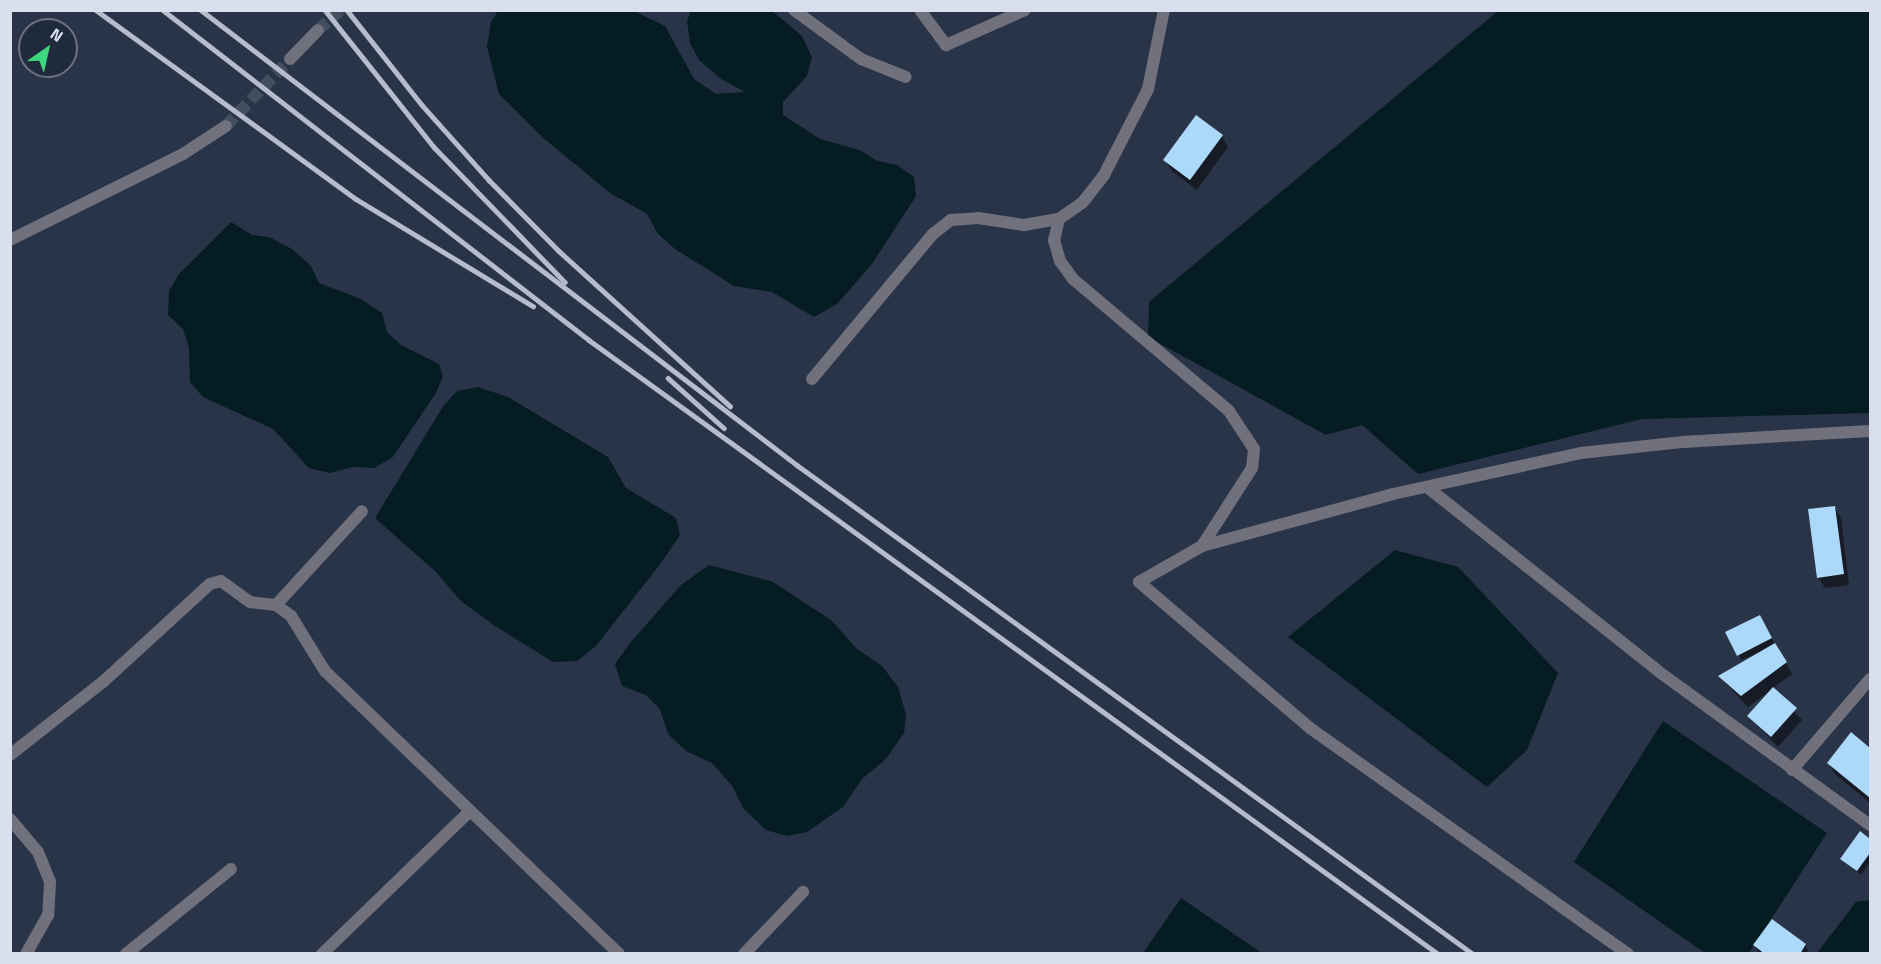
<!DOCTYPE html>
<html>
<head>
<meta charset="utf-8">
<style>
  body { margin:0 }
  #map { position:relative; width:1881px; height:964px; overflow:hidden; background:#2a3448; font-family:"Titillium Web",sans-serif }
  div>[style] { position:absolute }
  .water>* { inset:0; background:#041c22 }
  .shadow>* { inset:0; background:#0007 }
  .building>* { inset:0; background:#acd8f9 }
  .minor-tunnel>* { height:12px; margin-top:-6px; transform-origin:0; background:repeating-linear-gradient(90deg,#444e61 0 12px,transparent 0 18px) }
  .minor>* { height:12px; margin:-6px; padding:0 6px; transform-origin:6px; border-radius:6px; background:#71717d }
  .tertiary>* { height:12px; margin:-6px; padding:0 6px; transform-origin:6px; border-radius:6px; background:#71717d }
  .rail>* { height:4.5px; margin:-2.25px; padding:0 2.25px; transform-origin:2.25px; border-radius:2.25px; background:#b5bccb }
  span { translate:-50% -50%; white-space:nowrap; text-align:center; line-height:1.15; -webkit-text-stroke:6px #202a3d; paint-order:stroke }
  .frame { position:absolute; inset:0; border:12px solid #d9dfed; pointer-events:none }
  .north { position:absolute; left:18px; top:18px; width:60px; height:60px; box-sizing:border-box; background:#202a3d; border:2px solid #6a7283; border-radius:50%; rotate:34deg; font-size:16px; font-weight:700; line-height:24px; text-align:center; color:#d9dfed }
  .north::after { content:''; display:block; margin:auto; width:21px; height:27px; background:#3fd77d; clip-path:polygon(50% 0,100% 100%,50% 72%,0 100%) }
</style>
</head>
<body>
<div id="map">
  <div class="water">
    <i style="clip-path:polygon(498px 11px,634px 11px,665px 26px,694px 79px,716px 94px,745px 92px,721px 79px,699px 60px,690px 43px,687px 21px,691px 11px,772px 11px,802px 36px,812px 57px,807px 76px,783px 102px,783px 115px,820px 139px,860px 150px,877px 161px,897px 165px,914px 177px,916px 196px,872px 264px,837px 304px,814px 317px,772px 292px,734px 286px,675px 249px,658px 234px,647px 214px,610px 193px,542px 137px,499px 94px,487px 47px,491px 22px)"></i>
    <i style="clip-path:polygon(1498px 11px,1870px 11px,1870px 413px,1642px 419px,1418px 474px,1362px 425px,1326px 435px,1148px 337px,1149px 302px)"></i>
    <i style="clip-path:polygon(231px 222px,252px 235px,269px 237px,292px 249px,311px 266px,319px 283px,361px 299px,382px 313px,387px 332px,401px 345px,439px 364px,443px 376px,436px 393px,392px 458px,374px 468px,353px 467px,330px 473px,309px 468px,273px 429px,203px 397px,190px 382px,189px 348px,183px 329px,168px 315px,169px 291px,179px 274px)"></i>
    <i style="clip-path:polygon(478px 387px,508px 397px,608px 457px,626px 488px,676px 518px,680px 535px,661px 563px,596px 646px,577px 661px,553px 662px,495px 626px,461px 601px,436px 572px,375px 518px,444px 405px,457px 391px)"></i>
    <i style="clip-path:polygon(1395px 550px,1458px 567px,1558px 673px,1527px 750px,1487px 787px,1288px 637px)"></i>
    <i style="clip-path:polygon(709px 565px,773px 582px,831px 620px,857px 649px,882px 666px,898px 687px,906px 715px,904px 733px,886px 759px,862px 779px,843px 807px,807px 832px,787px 836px,766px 830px,743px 808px,733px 787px,712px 763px,686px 751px,668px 734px,660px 709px,646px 695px,622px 686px,615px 664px,630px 643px,681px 585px)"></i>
    <i style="clip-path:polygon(1663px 721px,1827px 833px,1749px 953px,1705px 953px,1574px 862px)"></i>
    <i style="clip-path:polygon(1181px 898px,1262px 953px,1143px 953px)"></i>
    <i style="clip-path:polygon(1870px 900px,1870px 953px,1817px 953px,1856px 902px)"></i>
  </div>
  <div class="shadow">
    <i style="clip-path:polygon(1222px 136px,1228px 147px,1197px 190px,1172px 171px,1165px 160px)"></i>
    <i style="clip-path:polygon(1834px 507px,1841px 518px,1849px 585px,1825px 588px,1818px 577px)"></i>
    <i style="clip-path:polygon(1760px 617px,1792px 674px,1773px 688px,1802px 720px,1778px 747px,1749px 716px,1771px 690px,1748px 707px,1720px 677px,1768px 649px,1741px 660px,1727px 633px)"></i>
    <i style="clip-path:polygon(1851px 734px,1870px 749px,1870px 803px,1835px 774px,1829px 763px)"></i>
    <i style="clip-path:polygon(1860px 833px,1870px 841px,1870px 862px,1861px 875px,1842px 859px)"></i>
    <i style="clip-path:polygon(1754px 945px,1805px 945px,1810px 954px,1759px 954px)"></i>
  </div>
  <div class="building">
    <i style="clip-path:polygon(1196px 115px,1223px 135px,1190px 180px,1163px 160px)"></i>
    <i style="clip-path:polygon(1835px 506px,1844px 574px,1817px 578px,1808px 509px)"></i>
    <i style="clip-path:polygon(1760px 615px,1772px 638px,1737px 656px,1725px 632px)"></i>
    <i style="clip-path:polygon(1775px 643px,1787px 662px,1741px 696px,1718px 676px)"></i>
    <i style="clip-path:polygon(1773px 687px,1797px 708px,1771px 737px,1747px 716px)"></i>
    <i style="clip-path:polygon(1851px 732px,1870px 748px,1870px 798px,1827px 763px)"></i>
    <i style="clip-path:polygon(1860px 831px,1870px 839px,1870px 853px,1857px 871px,1840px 859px)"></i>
    <i style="clip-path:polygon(1772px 919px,1806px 944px,1800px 954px,1765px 954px,1753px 945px)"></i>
  </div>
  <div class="minor-tunnel">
    <i style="left:318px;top:30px;width:30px;rotate:-42deg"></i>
    <i style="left:226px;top:126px;width:93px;rotate:-46.3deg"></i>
  </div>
  <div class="minor">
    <i style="left:794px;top:10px;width:83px;rotate:36.2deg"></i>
    <i style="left:861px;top:59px;width:48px;rotate:21.8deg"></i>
    <i style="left:920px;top:10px;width:44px;rotate:53.4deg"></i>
    <i style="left:946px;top:45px;width:86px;rotate:-23.9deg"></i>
    <i style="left:290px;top:59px;width:40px;rotate:-46deg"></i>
    <i style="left:1059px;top:219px;width:22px;rotate:103deg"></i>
    <i style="left:1054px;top:240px;width:22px;rotate:74deg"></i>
    <i style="left:1060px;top:261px;width:22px;rotate:54deg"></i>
    <i style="left:1073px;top:279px;width:204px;rotate:40.2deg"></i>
    <i style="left:1229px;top:411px;width:45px;rotate:56.7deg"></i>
    <i style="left:1254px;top:449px;width:19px;rotate:96deg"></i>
    <i style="left:1252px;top:468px;width:93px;rotate:122.7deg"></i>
    <i style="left:10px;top:240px;width:193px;rotate:-26.4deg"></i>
    <i style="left:183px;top:154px;width:51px;rotate:-33.1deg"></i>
    <i style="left:812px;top:379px;width:189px;rotate:-50.2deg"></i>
    <i style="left:933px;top:234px;width:23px;rotate:-38deg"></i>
    <i style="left:951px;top:220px;width:27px;rotate:-4deg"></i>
    <i style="left:978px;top:218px;width:47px;rotate:8.7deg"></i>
    <i style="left:1024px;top:225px;width:36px;rotate:-10deg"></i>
    <i style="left:1059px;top:219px;width:29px;rotate:-35deg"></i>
    <i style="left:1083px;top:202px;width:34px;rotate:-52deg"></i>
    <i style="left:1104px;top:175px;width:97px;rotate:-62.9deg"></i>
    <i style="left:1148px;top:89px;width:81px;rotate:-78.6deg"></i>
    <i style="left:1427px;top:487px;width:295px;rotate:38.5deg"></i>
    <i style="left:1658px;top:671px;width:262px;rotate:36deg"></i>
    <i style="left:276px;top:605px;width:19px;rotate:36deg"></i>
    <i style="left:291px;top:616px;width:65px;rotate:58.3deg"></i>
    <i style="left:325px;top:671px;width:408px;rotate:43.9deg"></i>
    <i style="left:10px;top:755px;width:120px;rotate:-38.2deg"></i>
    <i style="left:104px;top:681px;width:144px;rotate:-42.5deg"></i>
    <i style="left:210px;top:584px;width:11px;rotate:-15deg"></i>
    <i style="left:221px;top:581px;width:36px;rotate:36deg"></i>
    <i style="left:250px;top:602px;width:26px;rotate:7deg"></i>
    <i style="left:276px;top:605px;width:127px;rotate:-47.5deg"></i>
    <i style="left:1792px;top:770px;width:120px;rotate:-49.4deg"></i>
    <i style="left:10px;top:819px;width:43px;rotate:49.7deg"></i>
    <i style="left:38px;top:852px;width:32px;rotate:68deg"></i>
    <i style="left:50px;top:882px;width:33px;rotate:93deg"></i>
    <i style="left:48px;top:915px;width:45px;rotate:119.4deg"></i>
    <i style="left:126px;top:954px;width:135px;rotate:-39deg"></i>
    <i style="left:322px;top:954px;width:206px;rotate:-44deg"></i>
    <i style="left:1628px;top:954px;width:390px;rotate:-144.6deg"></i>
    <i style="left:1310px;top:728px;width:225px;rotate:-139.5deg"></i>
    <i style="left:1139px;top:582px;width:73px;rotate:-29.7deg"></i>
    <i style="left:1202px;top:546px;width:198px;rotate:-15.2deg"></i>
    <i style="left:1393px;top:494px;width:192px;rotate:-12.3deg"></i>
    <i style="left:1581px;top:453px;width:103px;rotate:-6.2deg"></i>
    <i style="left:1683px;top:442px;width:187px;rotate:-3.4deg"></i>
  </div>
  <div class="tertiary">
    <i style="left:744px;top:954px;width:86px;rotate:-46.4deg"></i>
  </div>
  <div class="rail">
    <i style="left:96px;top:10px;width:321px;rotate:36deg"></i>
    <i style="left:356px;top:199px;width:207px;rotate:31.2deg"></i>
    <i style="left:163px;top:10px;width:539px;rotate:37.76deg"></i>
    <i style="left:589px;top:340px;width:1048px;rotate:35.87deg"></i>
    <i style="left:201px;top:10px;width:750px;rotate:37.36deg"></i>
    <i style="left:797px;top:465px;width:834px;rotate:35.88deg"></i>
    <i style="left:325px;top:10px;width:175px;rotate:51.5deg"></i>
    <i style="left:434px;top:147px;width:188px;rotate:45.9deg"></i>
    <i style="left:347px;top:10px;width:121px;rotate:51.7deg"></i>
    <i style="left:422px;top:105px;width:101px;rotate:48.2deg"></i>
    <i style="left:489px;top:180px;width:100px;rotate:45.4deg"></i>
    <i style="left:559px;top:251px;width:231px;rotate:42.2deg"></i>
    <i style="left:668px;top:378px;width:75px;rotate:41.8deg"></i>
  </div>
  <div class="frame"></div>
  <div class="north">N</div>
</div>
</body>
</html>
